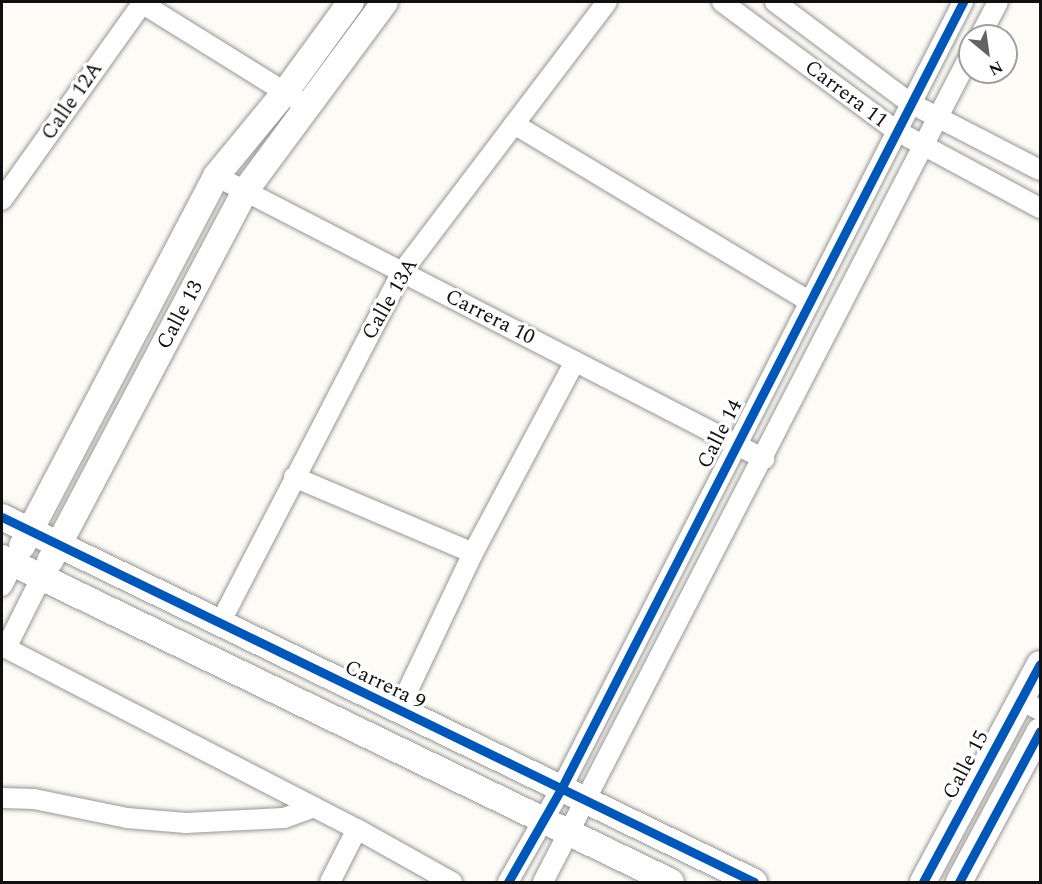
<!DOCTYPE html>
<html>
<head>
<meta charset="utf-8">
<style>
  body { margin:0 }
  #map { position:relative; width:1042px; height:884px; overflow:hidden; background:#fcfbf6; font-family:Spectral,serif }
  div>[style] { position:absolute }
  .roads { filter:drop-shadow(0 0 2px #969694) drop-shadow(0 0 2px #969694) }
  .minor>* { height:20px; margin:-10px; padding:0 10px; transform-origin:10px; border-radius:10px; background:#fffefe }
  .tertiary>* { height:26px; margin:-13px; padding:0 13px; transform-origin:13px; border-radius:13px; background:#fffefe }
  .cycleway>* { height:9px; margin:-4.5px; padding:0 4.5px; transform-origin:4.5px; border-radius:4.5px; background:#0057b8 }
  span { translate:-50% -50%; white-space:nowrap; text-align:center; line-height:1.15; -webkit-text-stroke:6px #fff; paint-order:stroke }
  .street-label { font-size:21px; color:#101010 }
  .frame { position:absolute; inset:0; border:3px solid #101010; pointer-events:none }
  .north { position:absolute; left:958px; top:24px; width:60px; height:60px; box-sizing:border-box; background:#fff; border:2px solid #9f9f9f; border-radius:50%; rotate:151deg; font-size:16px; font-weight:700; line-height:24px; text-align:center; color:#101010 }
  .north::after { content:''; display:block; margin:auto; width:21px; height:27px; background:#636260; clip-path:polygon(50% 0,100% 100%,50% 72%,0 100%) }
</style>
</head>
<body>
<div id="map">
  <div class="roads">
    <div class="minor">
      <i style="left:140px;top:2px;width:184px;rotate:31.9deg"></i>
      <i style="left:722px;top:2px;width:215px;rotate:36.5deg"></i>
      <i style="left:895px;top:130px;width:165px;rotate:28.3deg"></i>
      <i style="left:775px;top:2px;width:169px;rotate:36.8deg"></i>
      <i style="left:910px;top:103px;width:146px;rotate:27.3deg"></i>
      <i style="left:980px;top:36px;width:38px;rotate:-62deg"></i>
      <i style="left:514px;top:124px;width:342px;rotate:31deg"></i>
      <i style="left:216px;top:176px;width:617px;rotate:27.31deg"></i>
      <i style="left:2px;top:200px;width:243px;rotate:-54.5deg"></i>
      <i style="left:294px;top:477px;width:194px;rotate:23deg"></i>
      <i style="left:2px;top:586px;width:25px;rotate:-63deg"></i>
      <i style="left:219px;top:625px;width:398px;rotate:-62.6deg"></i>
      <i style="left:402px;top:272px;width:339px;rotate:-52.8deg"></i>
      <i style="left:2px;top:646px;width:399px;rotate:27.3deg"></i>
      <i style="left:357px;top:829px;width:109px;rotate:29.2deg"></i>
      <i style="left:6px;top:648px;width:78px;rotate:-63.4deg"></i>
      <i style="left:1021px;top:700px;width:21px;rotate:28deg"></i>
      <i style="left:398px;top:711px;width:175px;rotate:-64.6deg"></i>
      <i style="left:473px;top:553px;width:217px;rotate:-62deg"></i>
      <i style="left:2px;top:798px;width:32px;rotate:2deg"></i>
      <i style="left:34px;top:799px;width:95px;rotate:11.5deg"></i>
      <i style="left:127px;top:818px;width:59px;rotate:4.8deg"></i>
      <i style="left:186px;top:823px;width:98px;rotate:-2.9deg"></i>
      <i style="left:284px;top:818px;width:32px;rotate:-20deg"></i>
      <i style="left:330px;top:882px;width:59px;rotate:-63deg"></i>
      <i style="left:508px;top:882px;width:107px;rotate:-60.3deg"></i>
      <i style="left:561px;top:789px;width:884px;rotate:-62.94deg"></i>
      <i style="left:543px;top:882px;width:931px;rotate:-62.69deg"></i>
    </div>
    <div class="tertiary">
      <i style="left:2px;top:517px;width:836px;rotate:25.89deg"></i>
      <i style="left:22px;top:546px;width:418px;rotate:-62.3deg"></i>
      <i style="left:216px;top:176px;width:110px;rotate:-50.5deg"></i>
      <i style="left:286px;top:91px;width:110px;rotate:-53.9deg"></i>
      <i style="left:2px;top:558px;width:743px;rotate:25.84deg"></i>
      <i style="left:50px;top:561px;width:418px;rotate:-62.2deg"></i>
      <i style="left:245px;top:191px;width:235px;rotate:-53.5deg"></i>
      <i style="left:923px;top:882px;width:247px;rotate:-61.8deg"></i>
      <i style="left:959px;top:882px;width:171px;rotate:-61.8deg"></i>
    </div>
  </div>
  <div class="cycleway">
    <i style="left:2px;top:517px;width:836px;rotate:25.89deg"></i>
    <i style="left:508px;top:882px;width:107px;rotate:-60.3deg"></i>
    <i style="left:561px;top:789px;width:884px;rotate:-62.94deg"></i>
    <i style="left:923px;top:882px;width:247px;rotate:-61.8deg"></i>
    <i style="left:959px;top:882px;width:171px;rotate:-61.8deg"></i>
  </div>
  <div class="street-label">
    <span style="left:846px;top:94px;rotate:37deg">Carrera 11</span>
    <span style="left:72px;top:101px;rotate:-55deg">Calle 12A</span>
    <span style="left:390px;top:299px;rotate:-60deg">Calle 13A</span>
    <span style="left:180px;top:315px;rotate:-62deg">Calle 13</span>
    <span style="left:490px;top:317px;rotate:27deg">Carrera 10</span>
    <span style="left:720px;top:434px;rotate:-63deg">Calle 14</span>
    <span style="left:385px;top:685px;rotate:26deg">Carrera 9</span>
    <span style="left:966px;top:765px;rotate:-62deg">Calle 15</span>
  </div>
  <div class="frame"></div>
  <div class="north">N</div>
</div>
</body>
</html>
